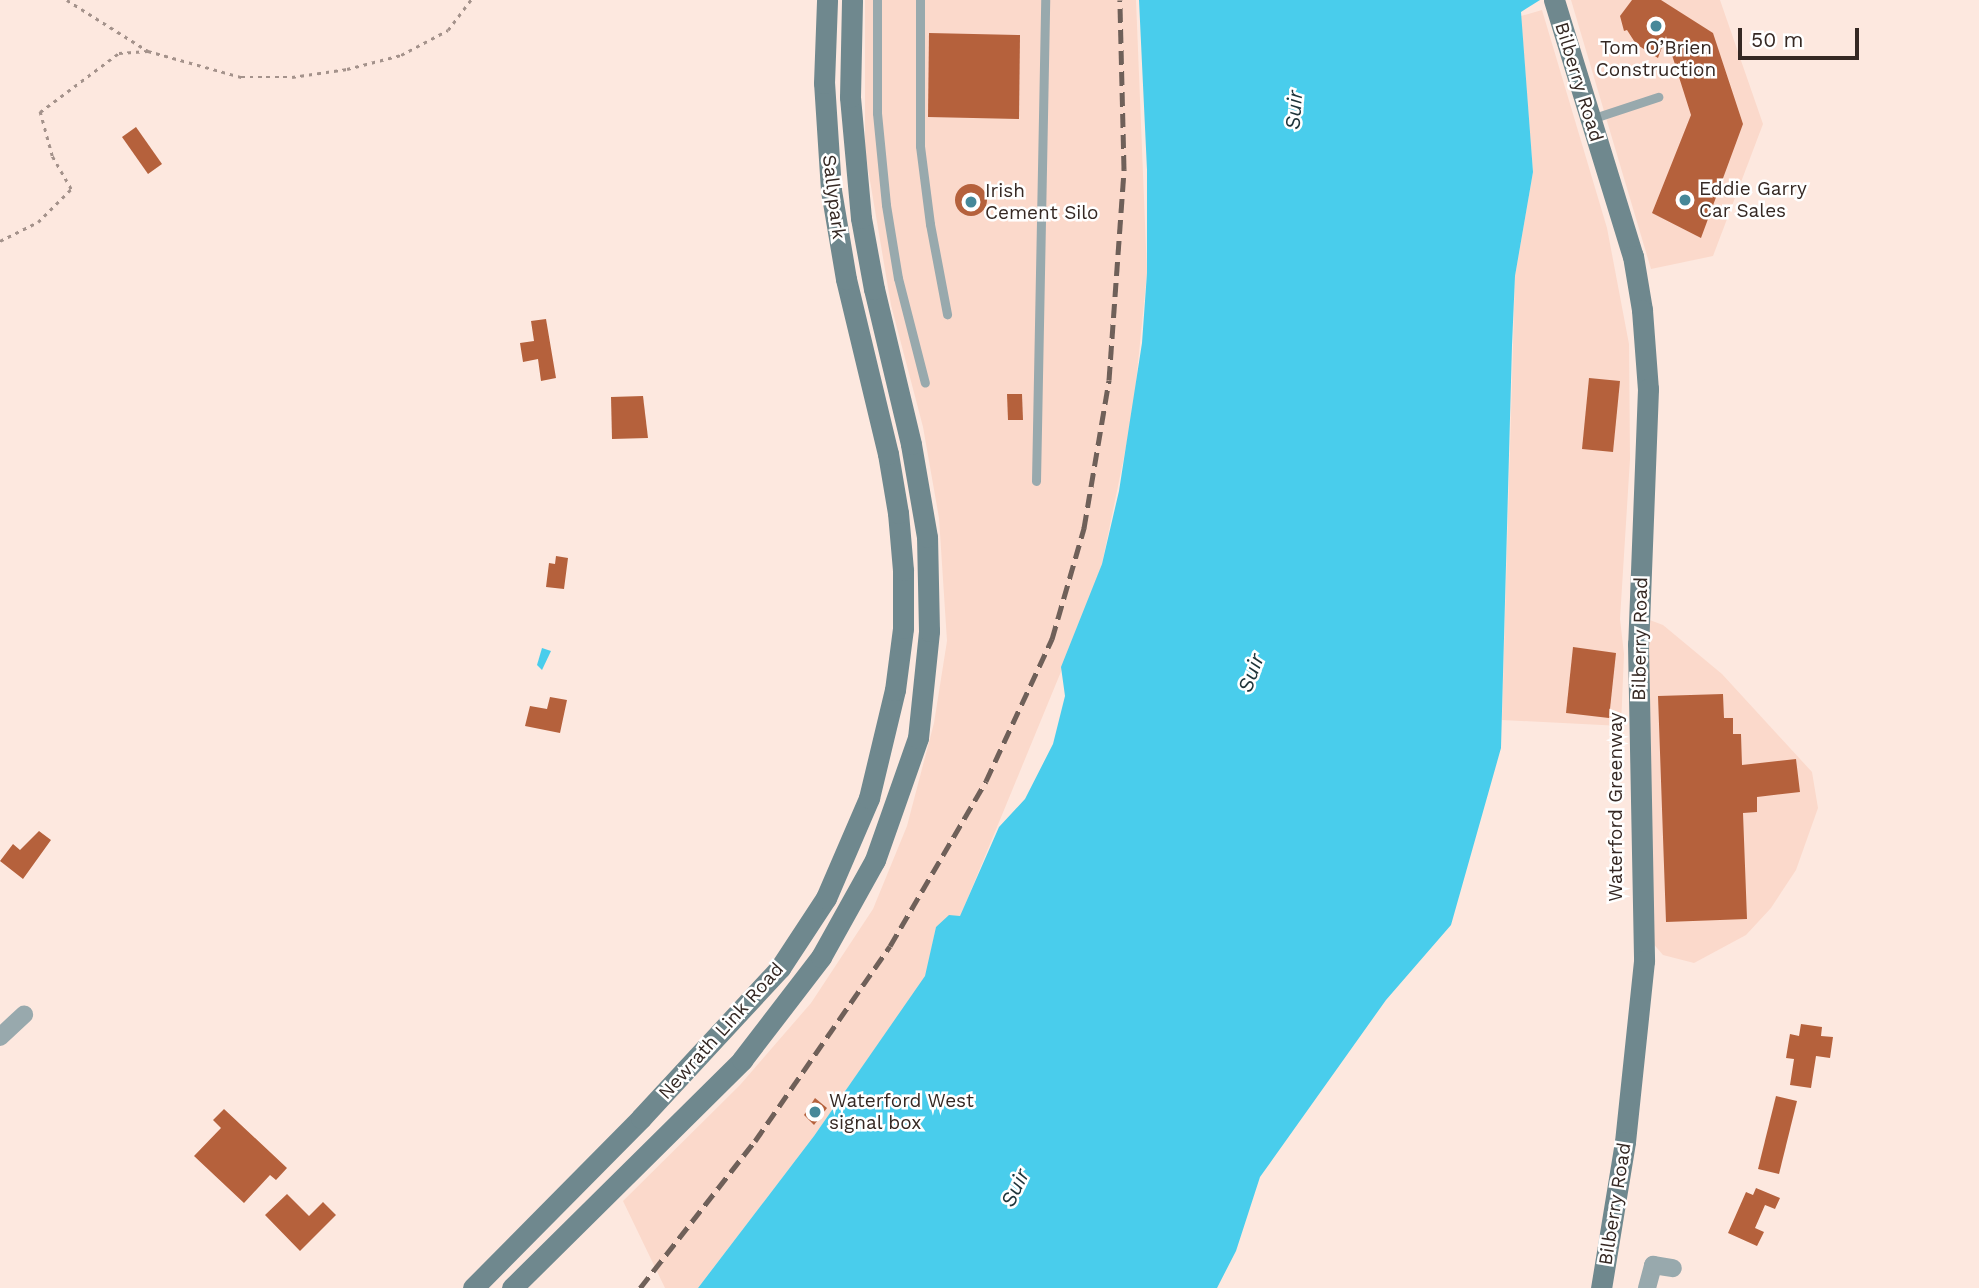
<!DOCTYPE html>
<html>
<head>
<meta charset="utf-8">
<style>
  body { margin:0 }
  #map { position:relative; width:1979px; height:1288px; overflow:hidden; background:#fde8df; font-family:"Work Sans",sans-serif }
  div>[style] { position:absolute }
  .built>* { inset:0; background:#fbd9cb }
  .water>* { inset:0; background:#49cdec }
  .building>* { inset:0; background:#b5613c }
  .round { border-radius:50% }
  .path>* { height:2.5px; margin-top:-1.25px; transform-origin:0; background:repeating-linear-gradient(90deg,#a4928b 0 3.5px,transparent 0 8.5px) }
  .lane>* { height:9px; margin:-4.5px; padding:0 4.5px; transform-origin:4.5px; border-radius:4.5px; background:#98a9ad }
  .street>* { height:18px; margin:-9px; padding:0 9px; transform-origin:9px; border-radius:9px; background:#98a9ad }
  .secondary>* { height:21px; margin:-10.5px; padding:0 10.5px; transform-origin:10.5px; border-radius:10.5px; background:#6f888e }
  .rail>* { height:5px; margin-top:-2.5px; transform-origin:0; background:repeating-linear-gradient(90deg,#6f6059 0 14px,transparent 0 21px) }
  .dots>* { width:19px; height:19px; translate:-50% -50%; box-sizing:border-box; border:4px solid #fff; border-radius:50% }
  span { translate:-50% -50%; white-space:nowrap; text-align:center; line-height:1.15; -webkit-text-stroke:5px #fff; paint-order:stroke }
  .poi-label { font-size:19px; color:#352823 }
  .left { translate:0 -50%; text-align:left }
  .street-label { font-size:19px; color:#352823 }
  .water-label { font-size:21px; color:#1d3339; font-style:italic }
  .scale { position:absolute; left:1738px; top:28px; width:121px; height:32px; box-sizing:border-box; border:4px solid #352823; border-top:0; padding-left:9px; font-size:21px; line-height:24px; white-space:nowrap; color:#352823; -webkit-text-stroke:5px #fff; paint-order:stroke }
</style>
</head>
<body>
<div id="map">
  <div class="built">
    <i style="clip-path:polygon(865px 0,1136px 0,1147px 273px,1133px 413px,1102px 564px,1081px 623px,960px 917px,936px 927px,926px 976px,814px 1136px,698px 1288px,665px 1288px,623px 1201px,740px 1085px,811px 1003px,873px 909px,907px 826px,934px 723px,947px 641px,939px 518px,923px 427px,891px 305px,865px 151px)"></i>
    <i style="clip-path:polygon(1571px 0,1720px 0,1763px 124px,1713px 256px,1651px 269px)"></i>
    <i style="clip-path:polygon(1542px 10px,1607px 228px,1629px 344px,1630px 459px,1620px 619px,1624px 654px,1621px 726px,1502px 720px,1515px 276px,1533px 172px,1521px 16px)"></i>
    <i style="clip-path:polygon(1647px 619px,1663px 625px,1722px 674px,1812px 772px,1818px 808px,1796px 870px,1771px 908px,1746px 935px,1694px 963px,1663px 955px,1651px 941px)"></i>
  </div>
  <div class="water">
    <i style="clip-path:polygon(1139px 0,1540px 0,1521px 12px,1533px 172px,1515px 276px,1512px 345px,1501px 748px,1451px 925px,1386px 1000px,1260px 1177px,1236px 1251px,1217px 1288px,698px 1288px,814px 1136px,925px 976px,936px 927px,949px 915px,960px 916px,999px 827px,1025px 799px,1053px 744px,1065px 696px,1061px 667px,1102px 564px,1119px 491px,1142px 343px,1147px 273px,1147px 170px)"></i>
    <i style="clip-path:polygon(542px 648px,551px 651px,542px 670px,537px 665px)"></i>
  </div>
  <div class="building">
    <i style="clip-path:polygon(1632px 0,1661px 0,1713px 33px,1743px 124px,1701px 238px,1652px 213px,1691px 115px,1666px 36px,1658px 58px,1636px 44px,1627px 30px,1624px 31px,1620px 16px)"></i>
    <i style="clip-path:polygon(929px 33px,1020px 35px,1019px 119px,928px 117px)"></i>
    <i style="clip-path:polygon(136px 127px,162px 164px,148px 174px,122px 137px)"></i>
    <i class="round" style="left:955px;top:184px;width:32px;height:32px"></i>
    <i style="clip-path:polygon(546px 319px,556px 378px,541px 381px,538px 359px,523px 362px,520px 343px,534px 341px,531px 321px)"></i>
    <i style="clip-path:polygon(1589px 378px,1620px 381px,1613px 452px,1582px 449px)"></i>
    <i style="clip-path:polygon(1007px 394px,1022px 394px,1023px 420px,1008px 420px)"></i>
    <i style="clip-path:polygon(643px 396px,648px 438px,612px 439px,611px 397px)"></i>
    <i style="clip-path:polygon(556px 556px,568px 558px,564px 589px,546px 587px,549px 563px,555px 564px)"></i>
    <i style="clip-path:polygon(1573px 647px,1616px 653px,1609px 718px,1566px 713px)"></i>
    <i style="clip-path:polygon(1723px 694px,1724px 718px,1733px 718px,1733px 734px,1741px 734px,1742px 765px,1796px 759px,1800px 792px,1757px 797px,1757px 812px,1743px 813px,1747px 919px,1666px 922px,1658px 696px)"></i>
    <i style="clip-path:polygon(550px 697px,567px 700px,560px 733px,525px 726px,530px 706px,547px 709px)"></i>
    <i style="clip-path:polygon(39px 831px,51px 840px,23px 879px,0 861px,13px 844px,20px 850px)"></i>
    <i style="clip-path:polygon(1801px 1024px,1822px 1027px,1821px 1036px,1833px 1037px,1830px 1058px,1816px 1056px,1811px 1088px,1790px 1085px,1794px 1059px,1786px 1058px,1790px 1034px,1799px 1036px)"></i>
    <i style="clip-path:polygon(1776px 1096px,1797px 1101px,1779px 1174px,1758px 1169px)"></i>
    <i style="clip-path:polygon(815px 1098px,827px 1108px,814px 1125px,804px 1115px)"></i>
    <i style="clip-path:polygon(224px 1109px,287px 1168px,276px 1180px,270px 1175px,244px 1203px,194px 1156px,221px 1128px,213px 1120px)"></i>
    <i style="clip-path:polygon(1756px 1188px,1780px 1198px,1775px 1209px,1765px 1205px,1755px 1228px,1764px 1232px,1757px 1246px,1728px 1233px,1746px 1192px,1753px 1195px)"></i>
    <i style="clip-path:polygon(287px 1194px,309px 1216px,323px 1202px,336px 1215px,300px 1251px,265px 1215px)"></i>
  </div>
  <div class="path">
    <i style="left:67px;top:0;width:96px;rotate:32.2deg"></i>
    <i style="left:0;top:241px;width:42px;rotate:-26.6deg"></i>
    <i style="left:38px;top:222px;width:47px;rotate:-45deg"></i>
    <i style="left:71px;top:189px;width:38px;rotate:-120deg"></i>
    <i style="left:52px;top:156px;width:46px;rotate:-105.3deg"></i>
    <i style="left:40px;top:112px;width:99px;rotate:-36.8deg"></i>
    <i style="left:119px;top:53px;width:29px;rotate:-4deg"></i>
    <i style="left:148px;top:51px;width:97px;rotate:15.6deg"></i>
    <i style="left:241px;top:77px;width:51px"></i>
    <i style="left:292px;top:77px;width:56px;rotate:-8.3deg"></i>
    <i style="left:347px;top:69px;width:56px;rotate:-14.5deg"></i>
    <i style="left:401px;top:55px;width:53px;rotate:-28deg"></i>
    <i style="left:448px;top:30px;width:38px;rotate:-53deg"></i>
  </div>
  <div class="lane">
    <i style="left:877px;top:0;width:113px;rotate:90deg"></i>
    <i style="left:877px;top:113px;width:92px;rotate:84.4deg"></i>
    <i style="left:886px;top:205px;width:74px;rotate:80.7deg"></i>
    <i style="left:898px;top:278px;width:108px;rotate:75.6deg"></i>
    <i style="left:920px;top:0;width:146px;rotate:90deg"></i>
    <i style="left:920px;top:146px;width:79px;rotate:82.7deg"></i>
    <i style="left:930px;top:224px;width:92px;rotate:79.3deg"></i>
    <i style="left:1591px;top:119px;width:71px;rotate:-18.2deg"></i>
    <i style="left:1036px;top:481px;width:481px;rotate:-88.9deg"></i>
  </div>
  <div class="street">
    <i style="left:0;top:1037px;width:33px;rotate:-43deg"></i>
    <i style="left:1647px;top:1288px;width:24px;rotate:-75deg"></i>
    <i style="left:1653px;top:1265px;width:20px;rotate:9deg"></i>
  </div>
  <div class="secondary">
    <i style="left:1554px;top:0;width:268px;rotate:72.9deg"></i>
    <i style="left:1633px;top:256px;width:55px;rotate:80.5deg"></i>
    <i style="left:1642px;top:310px;width:79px;rotate:85.7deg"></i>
    <i style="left:1648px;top:389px;width:255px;rotate:92.2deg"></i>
    <i style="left:1638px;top:644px;width:317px;rotate:88.9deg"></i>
    <i style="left:1644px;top:961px;width:182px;rotate:96deg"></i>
    <i style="left:1625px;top:1142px;width:148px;rotate:99.3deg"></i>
    <i style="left:473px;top:1288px;width:239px;rotate:-45.3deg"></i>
    <i style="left:641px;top:1118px;width:205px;rotate:-47.2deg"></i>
    <i style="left:780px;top:968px;width:84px;rotate:-56.7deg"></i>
    <i style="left:826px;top:898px;width:109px;rotate:-66.7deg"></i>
    <i style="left:869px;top:798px;width:111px;rotate:-76.5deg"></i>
    <i style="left:895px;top:690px;width:63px;rotate:-82.6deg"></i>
    <i style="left:903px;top:628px;width:58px;rotate:-90deg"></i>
    <i style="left:903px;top:570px;width:57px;rotate:-95deg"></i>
    <i style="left:898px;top:513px;width:60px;rotate:-99.6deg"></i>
    <i style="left:888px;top:454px;width:180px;rotate:-103.5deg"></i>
    <i style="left:846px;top:279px;width:90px;rotate:-99.6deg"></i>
    <i style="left:831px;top:190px;width:107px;rotate:-93.7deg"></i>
    <i style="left:824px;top:83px;width:83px;rotate:-87.9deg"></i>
    <i style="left:512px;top:1288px;width:324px;rotate:-44.7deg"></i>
    <i style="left:742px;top:1060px;width:130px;rotate:-52.5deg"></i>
    <i style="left:821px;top:957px;width:111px;rotate:-60.9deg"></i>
    <i style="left:875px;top:860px;width:129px;rotate:-70.6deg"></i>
    <i style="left:918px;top:738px;width:108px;rotate:-84.1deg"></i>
    <i style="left:929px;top:631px;width:94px;rotate:-91.2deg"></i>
    <i style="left:927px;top:537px;width:94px;rotate:-99.8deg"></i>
    <i style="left:911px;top:444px;width:159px;rotate:-103.4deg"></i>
    <i style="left:874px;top:289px;width:72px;rotate:-100.4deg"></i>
    <i style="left:861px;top:218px;width:121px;rotate:-95.2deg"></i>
    <i style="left:850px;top:97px;width:97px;rotate:-88.8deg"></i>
  </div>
  <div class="rail">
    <i style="left:640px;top:1288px;width:187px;rotate:-52deg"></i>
    <i style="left:755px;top:1141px;width:237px;rotate:-55.3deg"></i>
    <i style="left:890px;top:946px;width:191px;rotate:-59.8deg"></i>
    <i style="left:986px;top:781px;width:157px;rotate:-65.1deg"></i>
    <i style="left:1052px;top:639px;width:116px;rotate:-73.9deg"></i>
    <i style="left:1084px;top:528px;width:150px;rotate:-80.4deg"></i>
    <i style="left:1109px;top:380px;width:212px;rotate:-85.9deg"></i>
    <i style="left:1124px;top:169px;width:169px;rotate:-91.4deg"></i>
  </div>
  <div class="dots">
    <i style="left:1656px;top:26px;background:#468899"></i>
    <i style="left:1685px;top:200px;background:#468899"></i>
    <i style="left:971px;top:202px;background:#468899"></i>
    <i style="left:815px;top:1112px;background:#468899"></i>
  </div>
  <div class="poi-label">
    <span style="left:1656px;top:59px">Tom O’Brien<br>Construction</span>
    <span class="left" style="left:1699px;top:200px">Eddie Garry<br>Car Sales</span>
    <span class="left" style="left:985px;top:202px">Irish<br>Cement Silo</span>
    <span class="left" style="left:829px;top:1112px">Waterford West<br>signal box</span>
  </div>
  <div class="street-label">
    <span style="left:1579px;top:82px;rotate:73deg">Bilberry Road</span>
    <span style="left:834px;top:197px;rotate:83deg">Sallypark</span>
    <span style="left:1640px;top:639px;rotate:-89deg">Bilberry Road</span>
    <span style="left:1616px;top:807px;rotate:-90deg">Waterford Greenway</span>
    <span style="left:721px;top:1031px;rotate:-48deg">Newrath Link Road</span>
    <span style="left:1615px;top:1204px;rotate:-81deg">Bilberry Road</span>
  </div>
  <div class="water-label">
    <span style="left:1294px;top:110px;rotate:-86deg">Suir</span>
    <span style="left:1251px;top:673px;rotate:-70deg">Suir</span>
    <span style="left:1015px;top:1188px;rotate:-65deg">Suir</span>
  </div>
  <div class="scale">50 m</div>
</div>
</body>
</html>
